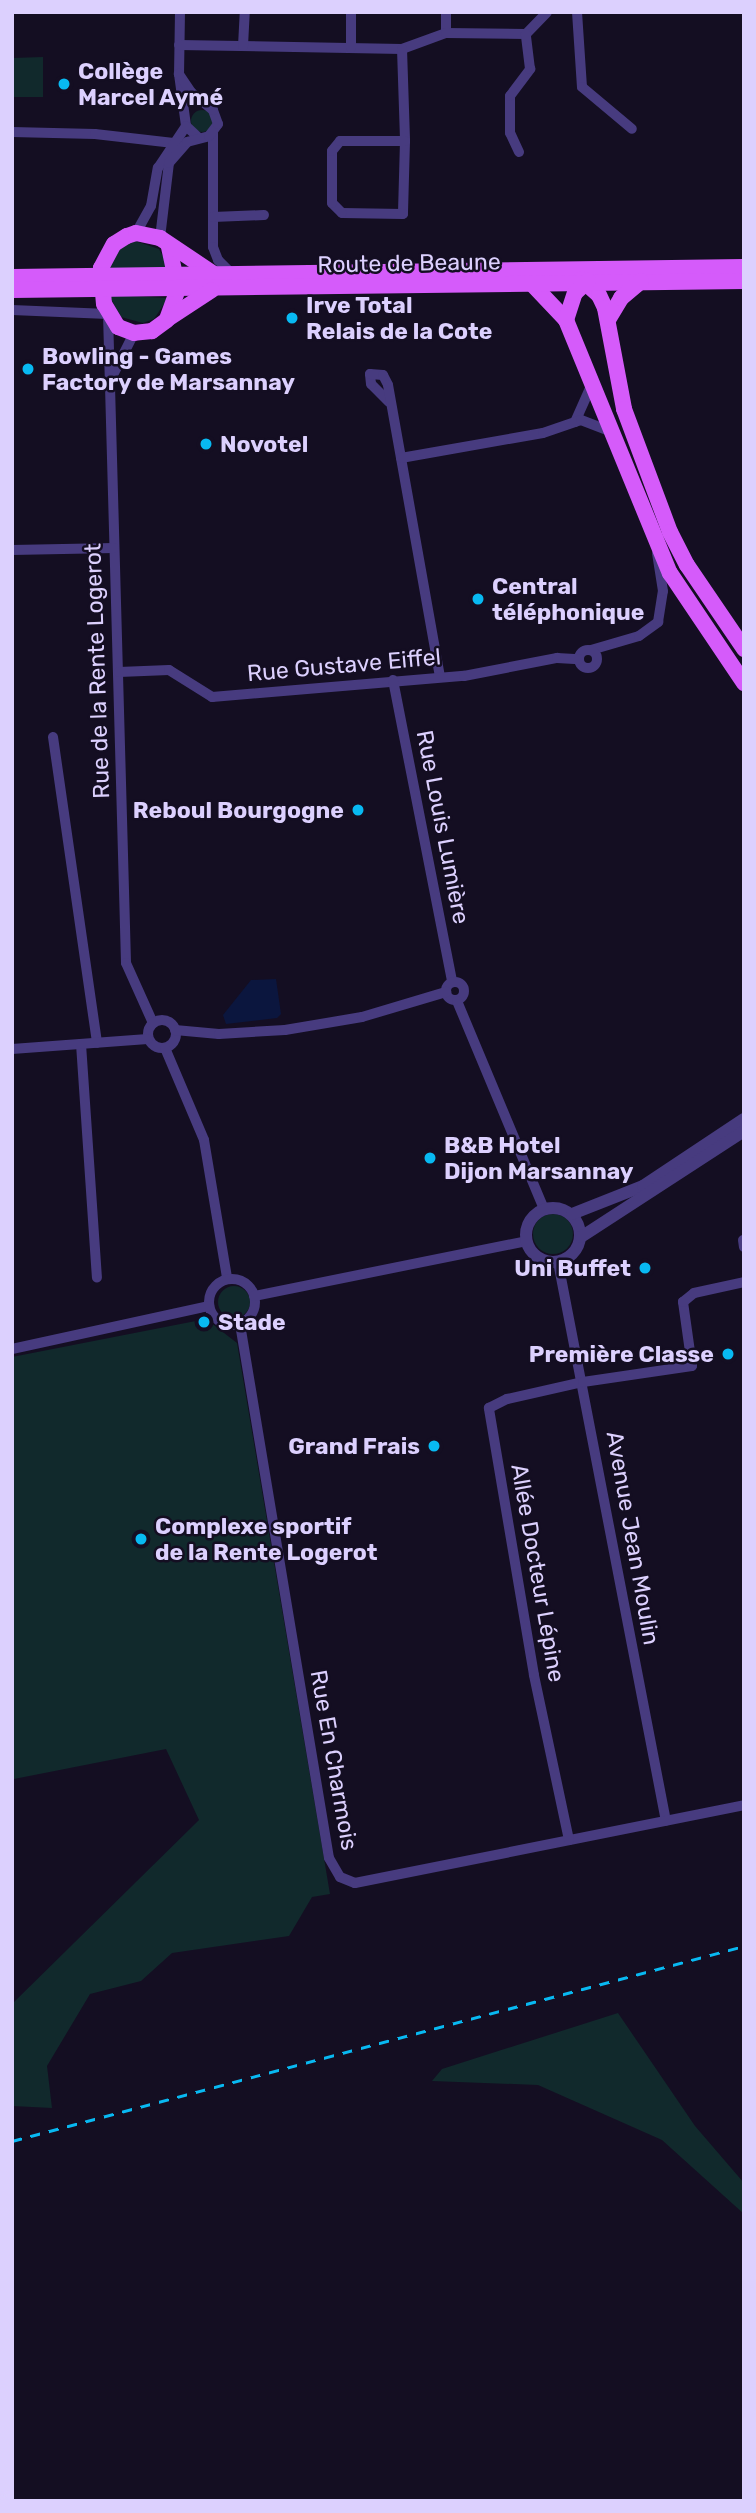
<!DOCTYPE html>
<html>
<head>
<meta charset="utf-8">
<style>
  body { margin:0 }
  #map { position:relative; width:756px; height:2513px; overflow:hidden; background:#140e22; font-family:Rubik,sans-serif }
  div>[style] { position:absolute }
  .green>* { inset:0; background:#11292c }
  .round { border-radius:50% }
  .water>* { inset:0; background:#0b163e }
  .minor>* { height:10px; margin:-5px; padding:0 5px; transform-origin:5px; border-radius:5px; background:#473b7f }
  .minor>.ring { margin:-5px; padding:0; box-sizing:content-box; background:none; border:10px solid #473b7f; border-radius:50% }
  .tertiary>* { height:12px; margin:-6px; padding:0 6px; transform-origin:6px; border-radius:6px; background:#473b7f }
  .tertiary>.ring { margin:-6px; padding:0; box-sizing:content-box; background:none; border:12px solid #473b7f; border-radius:50% }
  .primary>* { height:16px; margin:-8px; padding:0 8px; transform-origin:8px; border-radius:8px; background:#d55bfa }
  .rail>* { height:2.5px; margin-top:-1.25px; transform-origin:0; background:repeating-linear-gradient(90deg,#08b9f2 0 10px,transparent 0 19px) }
  .dots>* { width:19px; height:19px; translate:-50% -50%; box-sizing:border-box; border:4px solid #140e22; border-radius:50% }
  span { translate:-50% -50%; white-space:nowrap; text-align:center; line-height:1.15; -webkit-text-stroke:5px #140e22; paint-order:stroke }
  .poi-label { font-size:23px; color:#dcd0fe; font-weight:700 }
  .left { translate:0 -50%; text-align:left }
  .right { translate:-100% -50%; text-align:right }
  .street-label { font-size:23px; color:#dcd0fe }
  .frame { position:absolute; inset:0; border:14px solid #dcd0fe; pointer-events:none }
</style>
</head>
<body>
<div id="map">
  <div class="green">
    <i style="clip-path:polygon(43px 57px,43px 97px,12px 97px,12px 58px)"></i>
    <i class="round" style="left:191px;top:110px;width:22px;height:22px"></i>
    <i style="clip-path:polygon(135px 241px,159px 249px,169px 268px,108px 269px,118px 250px)"></i>
    <i style="clip-path:polygon(109px 295px,168px 298px,154px 319px,143px 323px,121px 317px)"></i>
    <i class="round" style="left:533px;top:1214px;width:40px;height:40px"></i>
    <i class="round" style="left:218px;top:1286px;width:32px;height:32px"></i>
    <i style="clip-path:polygon(206px 1319px,237px 1343px,330px 1894px,312px 1897px,289px 1936px,172px 1953px,141px 1981px,90px 1994px,47px 2066px,52px 2108px,12px 2106px,12px 2004px,199px 1820px,166px 1749px,14px 1779px,12px 1357px)"></i>
    <i style="clip-path:polygon(618px 2013px,695px 2126px,744px 2183px,744px 2214px,662px 2140px,538px 2085px,432px 2081px,442px 2069px)"></i>
  </div>
  <div class="water">
    <i style="clip-path:polygon(276px 979px,281px 1014px,277px 1018px,226px 1024px,223px 1015px,251px 980px)"></i>
  </div>
  <div class="minor">
    <i style="left:180px;top:12px;width:62px;rotate:90.9deg"></i>
    <i style="left:179px;top:74px;width:52px;rotate:82.3deg"></i>
    <i style="left:186px;top:126px;width:16px;rotate:43deg"></i>
    <i style="left:446px;top:12px;width:21px;rotate:90deg"></i>
    <i style="left:577px;top:12px;width:75px;rotate:86.2deg"></i>
    <i style="left:582px;top:87px;width:65px;rotate:40deg"></i>
    <i style="left:179px;top:45px;width:223px;rotate:1deg"></i>
    <i style="left:402px;top:49px;width:47px;rotate:-20deg"></i>
    <i style="left:446px;top:33px;width:80px;rotate:0.7deg"></i>
    <i style="left:526px;top:34px;width:30px;rotate:-46deg"></i>
    <i style="left:243px;top:46px;width:34px;rotate:-87deg"></i>
    <i style="left:351px;top:48px;width:36px;rotate:-90deg"></i>
    <i style="left:402px;top:49px;width:92px;rotate:88.1deg"></i>
    <i style="left:405px;top:141px;width:73px;rotate:91.6deg"></i>
    <i style="left:403px;top:214px;width:61px;rotate:-179.1deg"></i>
    <i style="left:342px;top:213px;width:14px;rotate:-135deg"></i>
    <i style="left:332px;top:203px;width:52px;rotate:-90deg"></i>
    <i style="left:332px;top:151px;width:13px;rotate:-51deg"></i>
    <i style="left:340px;top:141px;width:65px"></i>
    <i style="left:12px;top:132px;width:83px;rotate:1.4deg"></i>
    <i style="left:95px;top:134px;width:79px;rotate:6.6deg"></i>
    <i style="left:213px;top:133px;width:114px;rotate:90deg"></i>
    <i style="left:213px;top:247px;width:14px;rotate:69deg"></i>
    <i style="left:218px;top:260px;width:21px;rotate:45deg"></i>
    <i style="left:519px;top:152px;width:21px;rotate:-115deg"></i>
    <i style="left:510px;top:133px;width:37px;rotate:-90deg"></i>
    <i style="left:510px;top:96px;width:34px;rotate:-53deg"></i>
    <i style="left:530px;top:69px;width:35px;rotate:-97deg"></i>
    <i style="left:213px;top:217px;width:51px;rotate:-2.2deg"></i>
    <i style="left:136px;top:233px;width:31px;rotate:-61deg"></i>
    <i style="left:151px;top:206px;width:39px;rotate:-80deg"></i>
    <i style="left:158px;top:168px;width:50px;rotate:-56.3deg"></i>
    <i style="left:160px;top:238px;width:76px;rotate:-83.2deg"></i>
    <i style="left:169px;top:163px;width:28px;rotate:-49deg"></i>
    <i style="left:187px;top:142px;width:23px;rotate:-15deg"></i>
    <i style="left:209px;top:136px;width:15px;rotate:-53deg"></i>
    <i style="left:218px;top:124px;width:15px;rotate:-110deg"></i>
    <i style="left:213px;top:110px;width:28px;rotate:-141deg"></i>
    <i style="left:191px;top:92px;width:22px;rotate:-124deg"></i>
    <i style="left:12px;top:310px;width:96px;rotate:2.4deg"></i>
    <i style="left:108px;top:314px;width:649px;rotate:88.41deg"></i>
    <i style="left:126px;top:963px;width:66px;rotate:65.8deg"></i>
    <i style="left:113px;top:375px;width:47px;rotate:-63.4deg"></i>
    <i style="left:389px;top:402px;width:25px;rotate:-135deg"></i>
    <i style="left:371px;top:384px;width:10px;rotate:-96deg"></i>
    <i style="left:370px;top:374px;width:13px;rotate:4deg"></i>
    <i style="left:383px;top:375px;width:11px;rotate:63deg"></i>
    <i style="left:388px;top:385px;width:296px;rotate:79.9deg"></i>
    <i style="left:575px;top:422px;width:39px;rotate:-66deg"></i>
    <i style="left:401px;top:458px;width:144px;rotate:-10deg"></i>
    <i style="left:543px;top:433px;width:40px;rotate:-18.9deg"></i>
    <i style="left:581px;top:420px;width:30px;rotate:21deg"></i>
    <i style="left:12px;top:550px;width:102px;rotate:-1.1deg"></i>
    <i style="left:591px;top:650px;width:50px;rotate:-16.3deg"></i>
    <i style="left:639px;top:636px;width:24px;rotate:-36deg"></i>
    <i style="left:658px;top:622px;width:31px;rotate:-81deg"></i>
    <i style="left:663px;top:591px;width:38px;rotate:-99deg"></i>
    <i class="ring" style="left:579px;top:650px;width:8px;height:8px"></i>
    <i style="left:119px;top:672px;width:50px;rotate:-2.3deg"></i>
    <i style="left:169px;top:670px;width:51px;rotate:32.1deg"></i>
    <i style="left:212px;top:697px;width:253px;rotate:-4.8deg"></i>
    <i style="left:464px;top:676px;width:95px;rotate:-11deg"></i>
    <i style="left:557px;top:658px;width:22px;rotate:3deg"></i>
    <i style="left:393px;top:680px;width:308px;rotate:78.9deg"></i>
    <i style="left:53px;top:737px;width:309px;rotate:81.8deg"></i>
    <i class="ring" style="left:446px;top:982px;width:8px;height:8px"></i>
    <i style="left:457px;top:1001px;width:225px;rotate:67.3deg"></i>
    <i class="ring" style="left:148px;top:1020px;width:18px;height:18px"></i>
    <i style="left:175px;top:1030px;width:44px;rotate:5.2deg"></i>
    <i style="left:219px;top:1034px;width:66px;rotate:-3.5deg"></i>
    <i style="left:285px;top:1030px;width:78px;rotate:-9.6deg"></i>
    <i style="left:362px;top:1017px;width:88px;rotate:-16.6deg"></i>
    <i style="left:81px;top:1044px;width:234px;rotate:86.1deg"></i>
    <i style="left:165px;top:1048px;width:100px;rotate:67deg"></i>
    <i style="left:204px;top:1140px;width:140px;rotate:80.5deg"></i>
    <i style="left:12px;top:1049px;width:136px;rotate:-4.2deg"></i>
    <i style="left:743px;top:1240px;width:7px;rotate:82deg"></i>
    <i style="left:558px;top:1262px;width:569px;rotate:79.07deg"></i>
    <i class="ring" style="left:209px;top:1279px;width:36px;height:36px"></i>
    <i style="left:254px;top:1296px;width:278px;rotate:-11.4deg"></i>
    <i style="left:240px;top:1324px;width:541px;rotate:80.54deg"></i>
    <i style="left:329px;top:1858px;width:22px;rotate:60deg"></i>
    <i style="left:340px;top:1877px;width:16px;rotate:22deg"></i>
    <i style="left:355px;top:1883px;width:397px;rotate:-11.3deg"></i>
    <i style="left:12px;top:1349px;width:202px;rotate:-12.3deg"></i>
    <i style="left:569px;top:1840px;width:169px;rotate:-102deg"></i>
    <i style="left:534px;top:1675px;width:271px;rotate:-99.6deg"></i>
    <i style="left:489px;top:1408px;width:20px;rotate:-27deg"></i>
    <i style="left:507px;top:1399px;width:78px;rotate:-12.6deg"></i>
    <i style="left:583px;top:1382px;width:110px;rotate:-8.4deg"></i>
    <i style="left:692px;top:1366px;width:65px;rotate:-98deg"></i>
    <i style="left:683px;top:1302px;width:14px;rotate:-39deg"></i>
    <i style="left:694px;top:1293px;width:51px;rotate:-12.4deg"></i>
  </div>
  <div class="tertiary">
    <i class="ring" style="left:526px;top:1208px;width:42px;height:42px"></i>
    <i style="left:572px;top:1214px;width:76px;rotate:-21.5deg"></i>
    <i style="left:643px;top:1186px;width:121px;rotate:-33.6deg"></i>
    <i style="left:581px;top:1237px;width:194px;rotate:-33deg"></i>
  </div>
  <div class="primary">
    <i style="left:169px;top:247px;width:43px;rotate:77.9deg"></i>
    <i style="left:178px;top:289px;width:33px;rotate:110deg"></i>
    <i style="left:167px;top:320px;width:19px;rotate:144deg"></i>
    <i style="left:152px;top:331px;width:18px;rotate:174deg"></i>
    <i style="left:134px;top:333px;width:17px;rotate:-159deg"></i>
    <i style="left:118px;top:327px;width:27px;rotate:-121deg"></i>
    <i style="left:104px;top:304px;width:36px;rotate:-95deg"></i>
    <i style="left:101px;top:268px;width:27px;rotate:-62deg"></i>
    <i style="left:114px;top:244px;width:15px;rotate:-32deg"></i>
    <i style="left:127px;top:236px;width:9px;rotate:-18deg"></i>
    <i style="left:136px;top:233px;width:25px;rotate:12deg"></i>
    <i style="left:160px;top:238px;width:65px;rotate:33.7deg"></i>
    <i style="left:12px;top:277px;width:732px;rotate:-0.78deg"></i>
    <i style="left:581px;top:279px;width:24px;rotate:42deg"></i>
    <i style="left:599px;top:295px;width:14px;rotate:65deg"></i>
    <i style="left:605px;top:308px;width:103px;rotate:79.3deg"></i>
    <i style="left:624px;top:409px;width:131px;rotate:69.5deg"></i>
    <i style="left:670px;top:532px;width:37px;rotate:63deg"></i>
    <i style="left:687px;top:565px;width:102px;rotate:55.8deg"></i>
    <i style="left:532px;top:284px;width:50px;rotate:46.6deg"></i>
    <i style="left:566px;top:320px;width:274px;rotate:67.7deg"></i>
    <i style="left:670px;top:573px;width:133px;rotate:56.1deg"></i>
    <i style="left:12px;top:290px;width:732px;rotate:-0.7deg"></i>
    <i style="left:169px;top:318px;width:51px;rotate:-33.1deg"></i>
    <i style="left:566px;top:320px;width:28px;rotate:-72deg"></i>
    <i style="left:575px;top:293px;width:18px;rotate:-43deg"></i>
    <i style="left:608px;top:320px;width:26px;rotate:-59deg"></i>
    <i style="left:621px;top:298px;width:26px;rotate:-40deg"></i>
  </div>
  <div class="rail">
    <i style="left:12px;top:2141px;width:758px;rotate:-14.92deg"></i>
  </div>
  <div class="dots">
    <i style="left:64px;top:84px;background:#08b9f2"></i>
    <i style="left:292px;top:318px;background:#08b9f2"></i>
    <i style="left:28px;top:369px;background:#08b9f2"></i>
    <i style="left:206px;top:444px;background:#08b9f2"></i>
    <i style="left:478px;top:599px;background:#08b9f2"></i>
    <i style="left:358px;top:810px;background:#08b9f2"></i>
    <i style="left:430px;top:1158px;background:#08b9f2"></i>
    <i style="left:645px;top:1268px;background:#08b9f2"></i>
    <i style="left:204px;top:1322px;background:#08b9f2"></i>
    <i style="left:728px;top:1354px;background:#08b9f2"></i>
    <i style="left:434px;top:1446px;background:#08b9f2"></i>
    <i style="left:141px;top:1539px;background:#08b9f2"></i>
  </div>
  <div class="poi-label">
    <span class="left" style="left:78px;top:84px">Collège<br>Marcel Aymé</span>
    <span class="left" style="left:306px;top:318px">Irve Total<br>Relais de la Cote</span>
    <span class="left" style="left:42px;top:369px">Bowling - Games<br>Factory de Marsannay</span>
    <span class="left" style="left:220px;top:444px">Novotel</span>
    <span class="left" style="left:492px;top:599px">Central<br>téléphonique</span>
    <span class="right" style="left:344px;top:810px">Reboul Bourgogne</span>
    <span class="left" style="left:444px;top:1158px">B&amp;B Hotel<br>Dijon Marsannay</span>
    <span class="right" style="left:631px;top:1268px">Uni Buffet</span>
    <span class="left" style="left:218px;top:1322px">Stade</span>
    <span class="right" style="left:714px;top:1354px">Première Classe</span>
    <span class="right" style="left:420px;top:1446px">Grand Frais</span>
    <span class="left" style="left:155px;top:1539px">Complexe sportif<br>de la Rente Logerot</span>
  </div>
  <div class="street-label">
    <span style="left:409px;top:263px;rotate:-1deg">Route de Beaune</span>
    <span style="left:344px;top:665px;rotate:-5deg">Rue Gustave Eiffel</span>
    <span style="left:97px;top:671px;rotate:-92deg">Rue de la Rente Logerot</span>
    <span style="left:443px;top:827px;rotate:79deg">Rue Louis Lumière</span>
    <span style="left:633px;top:1538px;rotate:80deg">Avenue Jean Moulin</span>
    <span style="left:538px;top:1573px;rotate:80deg">Allée Docteur Lépine</span>
    <span style="left:334px;top:1760px;rotate:80deg">Rue En Charmois</span>
  </div>
  <div class="frame"></div>
</div>
</body>
</html>
